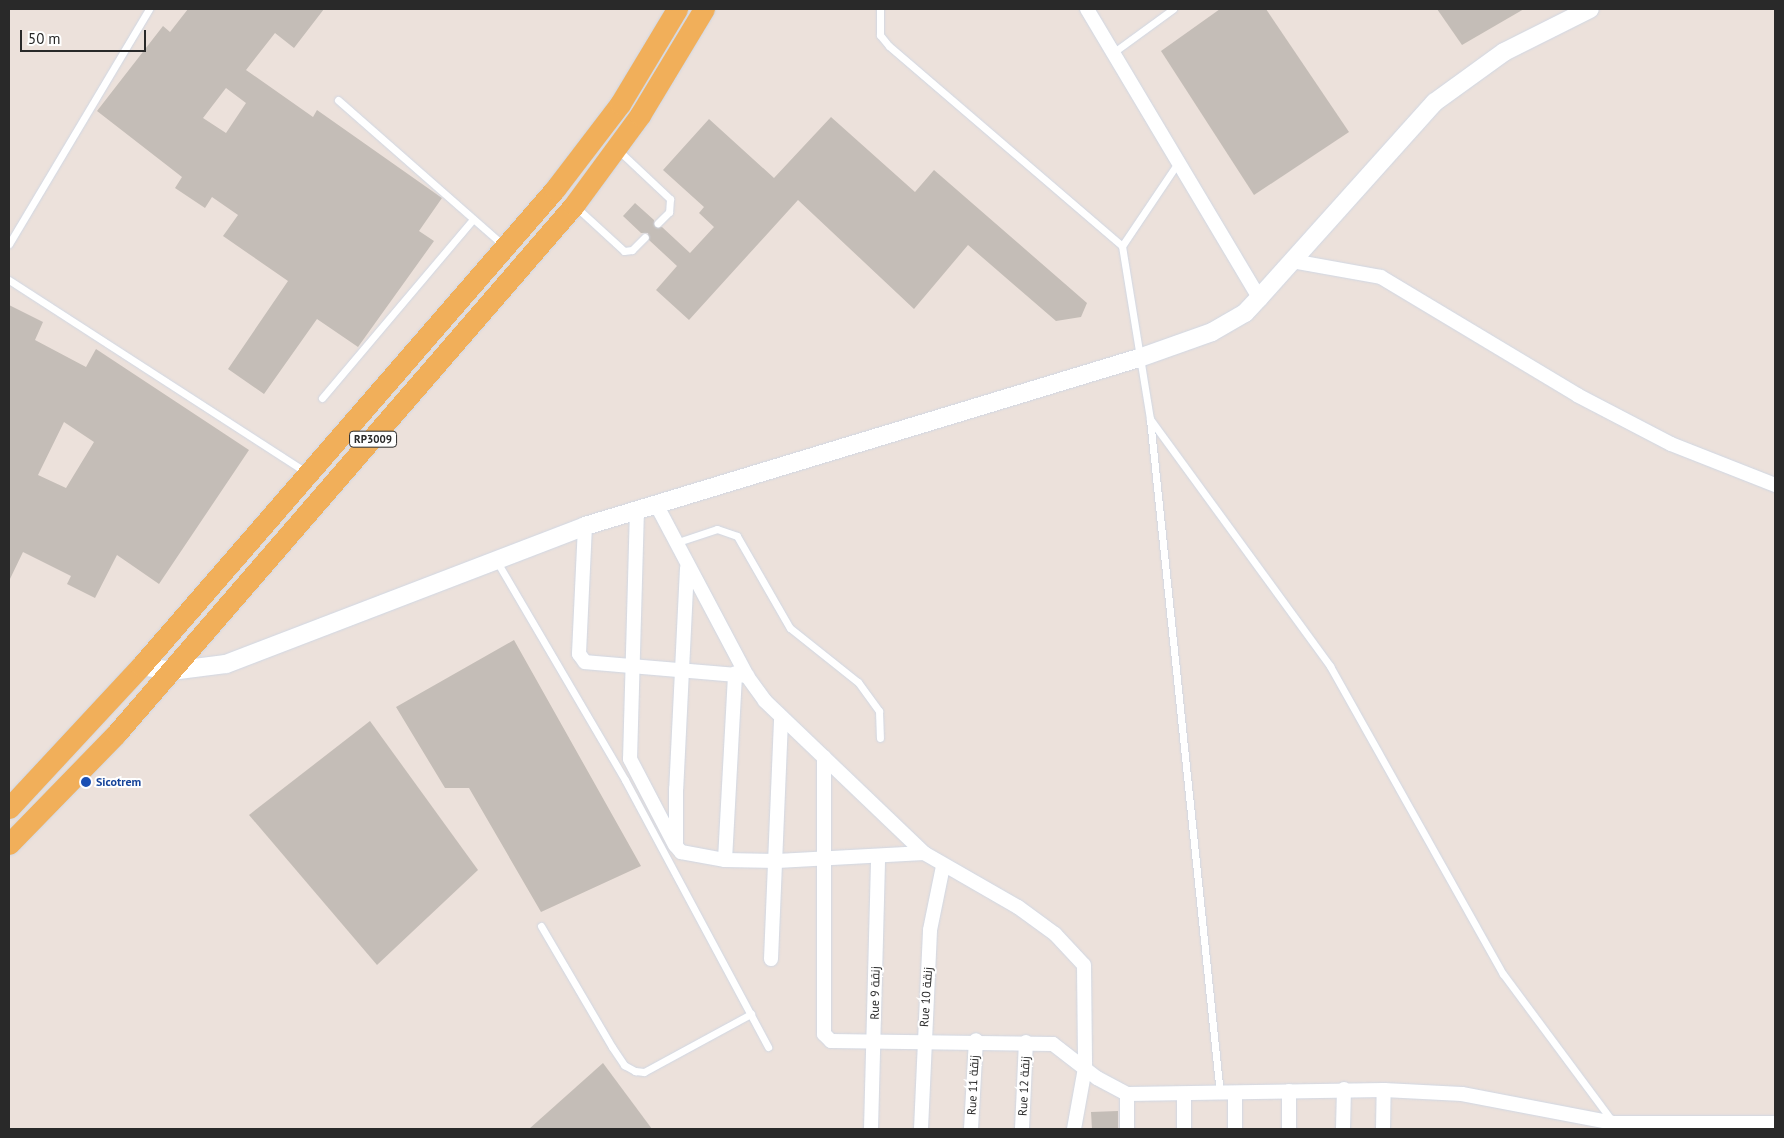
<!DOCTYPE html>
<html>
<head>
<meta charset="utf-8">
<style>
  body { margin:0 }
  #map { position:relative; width:1784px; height:1138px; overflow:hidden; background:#ece1db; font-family:"PT Sans",Cairo,sans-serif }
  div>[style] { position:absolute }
  .building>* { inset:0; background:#c4bdb7 }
  .roads { filter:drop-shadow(0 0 1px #d0d7e3) drop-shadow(0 0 1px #d0d7e3) }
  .service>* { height:7px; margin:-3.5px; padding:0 3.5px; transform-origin:3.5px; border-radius:3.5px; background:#fff }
  .minor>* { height:14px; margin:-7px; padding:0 7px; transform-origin:7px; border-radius:7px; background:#fff }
  .tertiary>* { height:18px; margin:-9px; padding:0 9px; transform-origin:9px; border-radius:9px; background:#fff }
  .primary>* { height:21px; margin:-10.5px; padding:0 10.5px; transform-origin:10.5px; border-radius:10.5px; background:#f1af5a }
  .dots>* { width:14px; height:14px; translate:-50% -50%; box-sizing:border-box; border:2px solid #fff; border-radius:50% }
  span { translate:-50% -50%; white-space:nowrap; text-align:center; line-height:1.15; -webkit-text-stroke:4px #fff; paint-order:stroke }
  .shield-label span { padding:1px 4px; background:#fff; border:1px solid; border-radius:4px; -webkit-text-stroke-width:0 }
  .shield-label { font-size:11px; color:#292929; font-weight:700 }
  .transit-label { font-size:12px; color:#164399; font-weight:700 }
  .left { translate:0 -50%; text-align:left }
  .street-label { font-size:12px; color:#292929 }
  .frame { position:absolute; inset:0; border:10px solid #292929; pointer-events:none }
  .scale { position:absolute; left:20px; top:30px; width:126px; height:22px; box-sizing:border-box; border:2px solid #292929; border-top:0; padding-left:6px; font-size:15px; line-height:18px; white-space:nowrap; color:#292929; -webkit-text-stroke:4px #fff; paint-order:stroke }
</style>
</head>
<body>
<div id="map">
  <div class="building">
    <i style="clip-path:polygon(evenodd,188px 9px,324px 9px,294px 48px,275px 33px,246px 70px,313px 117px,317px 110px,442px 198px,419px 231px,434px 241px,358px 347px,317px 319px,264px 394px,228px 369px,288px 281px,223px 236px,238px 215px,212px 197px,205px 208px,175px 188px,182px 177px,97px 111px,163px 26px,170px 32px,188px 9px,226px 88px,246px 103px,226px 133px,203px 118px,226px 88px)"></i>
    <i style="clip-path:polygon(1220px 9px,1266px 9px,1349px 132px,1254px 195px,1161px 51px)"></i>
    <i style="clip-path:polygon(1437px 9px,1524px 9px,1462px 45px)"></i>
    <i style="clip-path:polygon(831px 117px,915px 192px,934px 170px,1087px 303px,1081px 317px,1056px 321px,968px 245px,914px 309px,798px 200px,689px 320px,656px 290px,677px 266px,649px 240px,648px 233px,641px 233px,623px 216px,635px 203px,654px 220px,655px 227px,662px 227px,690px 253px,714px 227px,699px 213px,704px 207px,663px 170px,709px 119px,774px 178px)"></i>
    <i style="clip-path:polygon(evenodd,9px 305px,43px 322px,35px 340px,86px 367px,96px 349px,249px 450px,159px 584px,117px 555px,95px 598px,67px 584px,71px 576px,23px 552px,9px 581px,9px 305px,64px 422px,94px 442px,66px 488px,38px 475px,64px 422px)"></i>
    <i style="clip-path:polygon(514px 640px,641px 866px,541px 912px,469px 788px,445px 788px,396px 707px)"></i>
    <i style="clip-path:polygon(370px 721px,478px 870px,377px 965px,249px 815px)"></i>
    <i style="clip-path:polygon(603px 1063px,652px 1129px,529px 1129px)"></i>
    <i style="clip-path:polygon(1118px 1111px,1118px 1129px,1092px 1129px,1091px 1112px)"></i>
  </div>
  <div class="roads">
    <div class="service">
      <i style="left:880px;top:9px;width:26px;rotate:90deg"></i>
      <i style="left:880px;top:35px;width:14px;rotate:51deg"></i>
      <i style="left:889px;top:46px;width:307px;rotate:40.6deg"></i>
      <i style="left:1122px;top:246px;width:175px;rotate:80.8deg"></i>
      <i style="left:1150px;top:419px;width:679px;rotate:84.08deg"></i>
      <i style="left:1114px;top:52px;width:73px;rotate:-36.1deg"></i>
      <i style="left:338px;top:100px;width:220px;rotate:41.3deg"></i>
      <i style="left:617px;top:149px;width:73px;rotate:43.3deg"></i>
      <i style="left:670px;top:199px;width:13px;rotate:94deg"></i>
      <i style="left:669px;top:212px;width:16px;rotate:135deg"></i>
      <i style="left:576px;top:207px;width:65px;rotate:42.5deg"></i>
      <i style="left:624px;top:251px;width:8px;rotate:-7deg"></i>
      <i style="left:632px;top:250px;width:18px;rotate:-45deg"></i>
      <i style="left:9px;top:244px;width:274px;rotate:-59.2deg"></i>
      <i style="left:1122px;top:246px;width:99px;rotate:-56.1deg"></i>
      <i style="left:9px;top:280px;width:355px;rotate:32.9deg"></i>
      <i style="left:322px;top:398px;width:234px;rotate:-49.8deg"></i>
      <i style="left:1150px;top:419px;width:306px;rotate:53.9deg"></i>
      <i style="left:1330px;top:666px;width:353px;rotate:60.7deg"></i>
      <i style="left:1503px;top:974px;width:183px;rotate:53.4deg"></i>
      <i style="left:675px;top:543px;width:44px;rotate:-18.4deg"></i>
      <i style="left:717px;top:529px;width:21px;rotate:19deg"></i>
      <i style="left:737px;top:536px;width:106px;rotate:60.1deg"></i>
      <i style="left:790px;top:628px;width:87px;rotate:38.5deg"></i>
      <i style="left:858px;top:682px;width:36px;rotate:54deg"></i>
      <i style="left:879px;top:711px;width:27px;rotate:88deg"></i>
      <i style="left:496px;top:560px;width:255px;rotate:59.6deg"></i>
      <i style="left:625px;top:780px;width:303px;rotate:61.8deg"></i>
      <i style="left:541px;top:926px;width:140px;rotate:59.6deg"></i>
      <i style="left:612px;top:1047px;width:22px;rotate:56deg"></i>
      <i style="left:624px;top:1065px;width:13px;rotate:29deg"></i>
      <i style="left:635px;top:1071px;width:9px;rotate:6deg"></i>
      <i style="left:644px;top:1072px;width:122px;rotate:-28.5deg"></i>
    </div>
    <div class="minor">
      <i style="left:1087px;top:9px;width:336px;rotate:59.2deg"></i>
      <i style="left:1292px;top:261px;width:90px;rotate:10.2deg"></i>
      <i style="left:1381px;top:277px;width:229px;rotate:31deg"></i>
      <i style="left:1577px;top:395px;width:106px;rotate:27.5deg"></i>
      <i style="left:1671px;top:444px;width:112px;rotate:21.5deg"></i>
      <i style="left:656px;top:504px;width:195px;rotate:62.1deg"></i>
      <i style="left:747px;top:676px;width:31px;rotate:54deg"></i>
      <i style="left:765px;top:701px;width:220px;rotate:43.7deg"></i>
      <i style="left:924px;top:853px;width:108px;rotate:29.9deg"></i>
      <i style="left:1018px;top:907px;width:46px;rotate:36.1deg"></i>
      <i style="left:1055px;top:934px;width:42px;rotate:46.9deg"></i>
      <i style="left:1084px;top:965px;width:103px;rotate:89.4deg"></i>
      <i style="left:1085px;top:1068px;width:62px;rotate:100.2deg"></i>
      <i style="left:637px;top:509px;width:250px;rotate:91.6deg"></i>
      <i style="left:630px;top:759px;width:97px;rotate:62.4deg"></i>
      <i style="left:585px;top:526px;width:128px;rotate:92.7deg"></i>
      <i style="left:579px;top:654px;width:10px;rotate:53deg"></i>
      <i style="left:585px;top:662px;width:163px;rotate:4.9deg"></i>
      <i style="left:687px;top:568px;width:221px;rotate:92.8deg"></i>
      <i style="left:676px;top:789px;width:57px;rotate:90deg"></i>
      <i style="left:676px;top:846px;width:8px;rotate:50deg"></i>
      <i style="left:681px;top:852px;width:45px;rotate:10.3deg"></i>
      <i style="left:725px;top:860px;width:52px;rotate:1.1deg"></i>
      <i style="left:777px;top:861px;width:147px;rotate:-3.1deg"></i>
      <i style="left:824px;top:757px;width:277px;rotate:90deg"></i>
      <i style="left:824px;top:1034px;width:10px;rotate:45deg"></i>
      <i style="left:831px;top:1041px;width:222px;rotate:0.8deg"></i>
      <i style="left:1053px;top:1044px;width:56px;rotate:37.7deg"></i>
      <i style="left:1097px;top:1078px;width:34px;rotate:28deg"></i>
      <i style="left:1127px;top:1094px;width:257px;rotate:-0.9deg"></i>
      <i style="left:1384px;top:1090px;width:78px;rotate:2.9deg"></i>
      <i style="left:1462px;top:1094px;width:155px;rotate:10.8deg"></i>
      <i style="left:1614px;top:1123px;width:161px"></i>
      <i style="left:725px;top:860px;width:187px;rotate:-86.9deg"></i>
      <i style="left:771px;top:959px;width:242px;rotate:-87.6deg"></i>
      <i style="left:1235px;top:1093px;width:36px;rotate:90deg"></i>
      <i style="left:1184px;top:1094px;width:35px;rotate:90deg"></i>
      <i style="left:871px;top:1129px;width:272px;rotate:-88.5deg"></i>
      <i style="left:921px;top:1129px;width:199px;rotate:-87.4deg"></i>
      <i style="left:930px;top:930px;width:65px;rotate:-78.5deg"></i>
      <i style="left:971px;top:1129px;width:89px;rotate:-86.8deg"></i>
      <i style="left:1022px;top:1129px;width:87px;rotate:-87.4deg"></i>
      <i style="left:1127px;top:1129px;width:35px;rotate:-90deg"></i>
      <i style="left:1289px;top:1129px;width:38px;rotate:-90deg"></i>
      <i style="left:1343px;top:1129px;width:40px;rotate:-88.6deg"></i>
      <i style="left:1383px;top:1129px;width:39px;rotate:-89deg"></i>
    </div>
    <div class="tertiary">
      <i style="left:141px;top:666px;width:30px;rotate:9deg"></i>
      <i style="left:171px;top:671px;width:55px;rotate:-7.3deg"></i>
      <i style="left:226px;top:664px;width:385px;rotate:-21deg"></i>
      <i style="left:585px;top:526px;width:579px;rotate:-16.87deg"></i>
      <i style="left:1139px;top:358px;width:77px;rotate:-19.6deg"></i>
      <i style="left:1212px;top:332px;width:38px;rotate:-30deg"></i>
      <i style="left:1245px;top:313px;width:21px;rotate:-47deg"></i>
      <i style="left:1259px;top:298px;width:263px;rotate:-48.1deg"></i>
      <i style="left:1435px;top:102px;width:85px;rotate:-35.9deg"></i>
      <i style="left:1504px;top:52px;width:96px;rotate:-26.6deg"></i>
    </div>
    <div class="primary">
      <i style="left:9px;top:808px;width:194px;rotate:-47.1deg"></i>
      <i style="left:141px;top:666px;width:632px;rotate:-49.04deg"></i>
      <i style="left:555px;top:189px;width:107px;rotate:-52.6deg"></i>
      <i style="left:620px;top:104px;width:111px;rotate:-59deg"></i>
      <i style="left:9px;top:844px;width:153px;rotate:-45.8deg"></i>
      <i style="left:116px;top:734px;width:700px;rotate:-49.11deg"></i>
      <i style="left:574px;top:205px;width:112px;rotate:-53.7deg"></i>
      <i style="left:640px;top:115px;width:124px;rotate:-58.9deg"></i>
    </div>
  </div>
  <div class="dots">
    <i style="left:86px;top:782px;background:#1a4fb4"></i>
  </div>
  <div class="shield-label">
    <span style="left:373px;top:439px">RP3009</span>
  </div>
  <div class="transit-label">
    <span class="left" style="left:96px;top:782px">Sicotrem</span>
  </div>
  <div class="street-label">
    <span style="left:875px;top:993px;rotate:-89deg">Rue 9 زنقة</span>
    <span style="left:926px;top:997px;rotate:-86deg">Rue 10 زنقة</span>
    <span style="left:973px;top:1085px;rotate:-87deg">Rue 11 زنقة</span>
    <span style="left:1024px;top:1086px;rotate:-87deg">Rue 12 زنقة</span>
  </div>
  <div class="frame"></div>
  <div class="scale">50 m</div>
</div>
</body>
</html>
